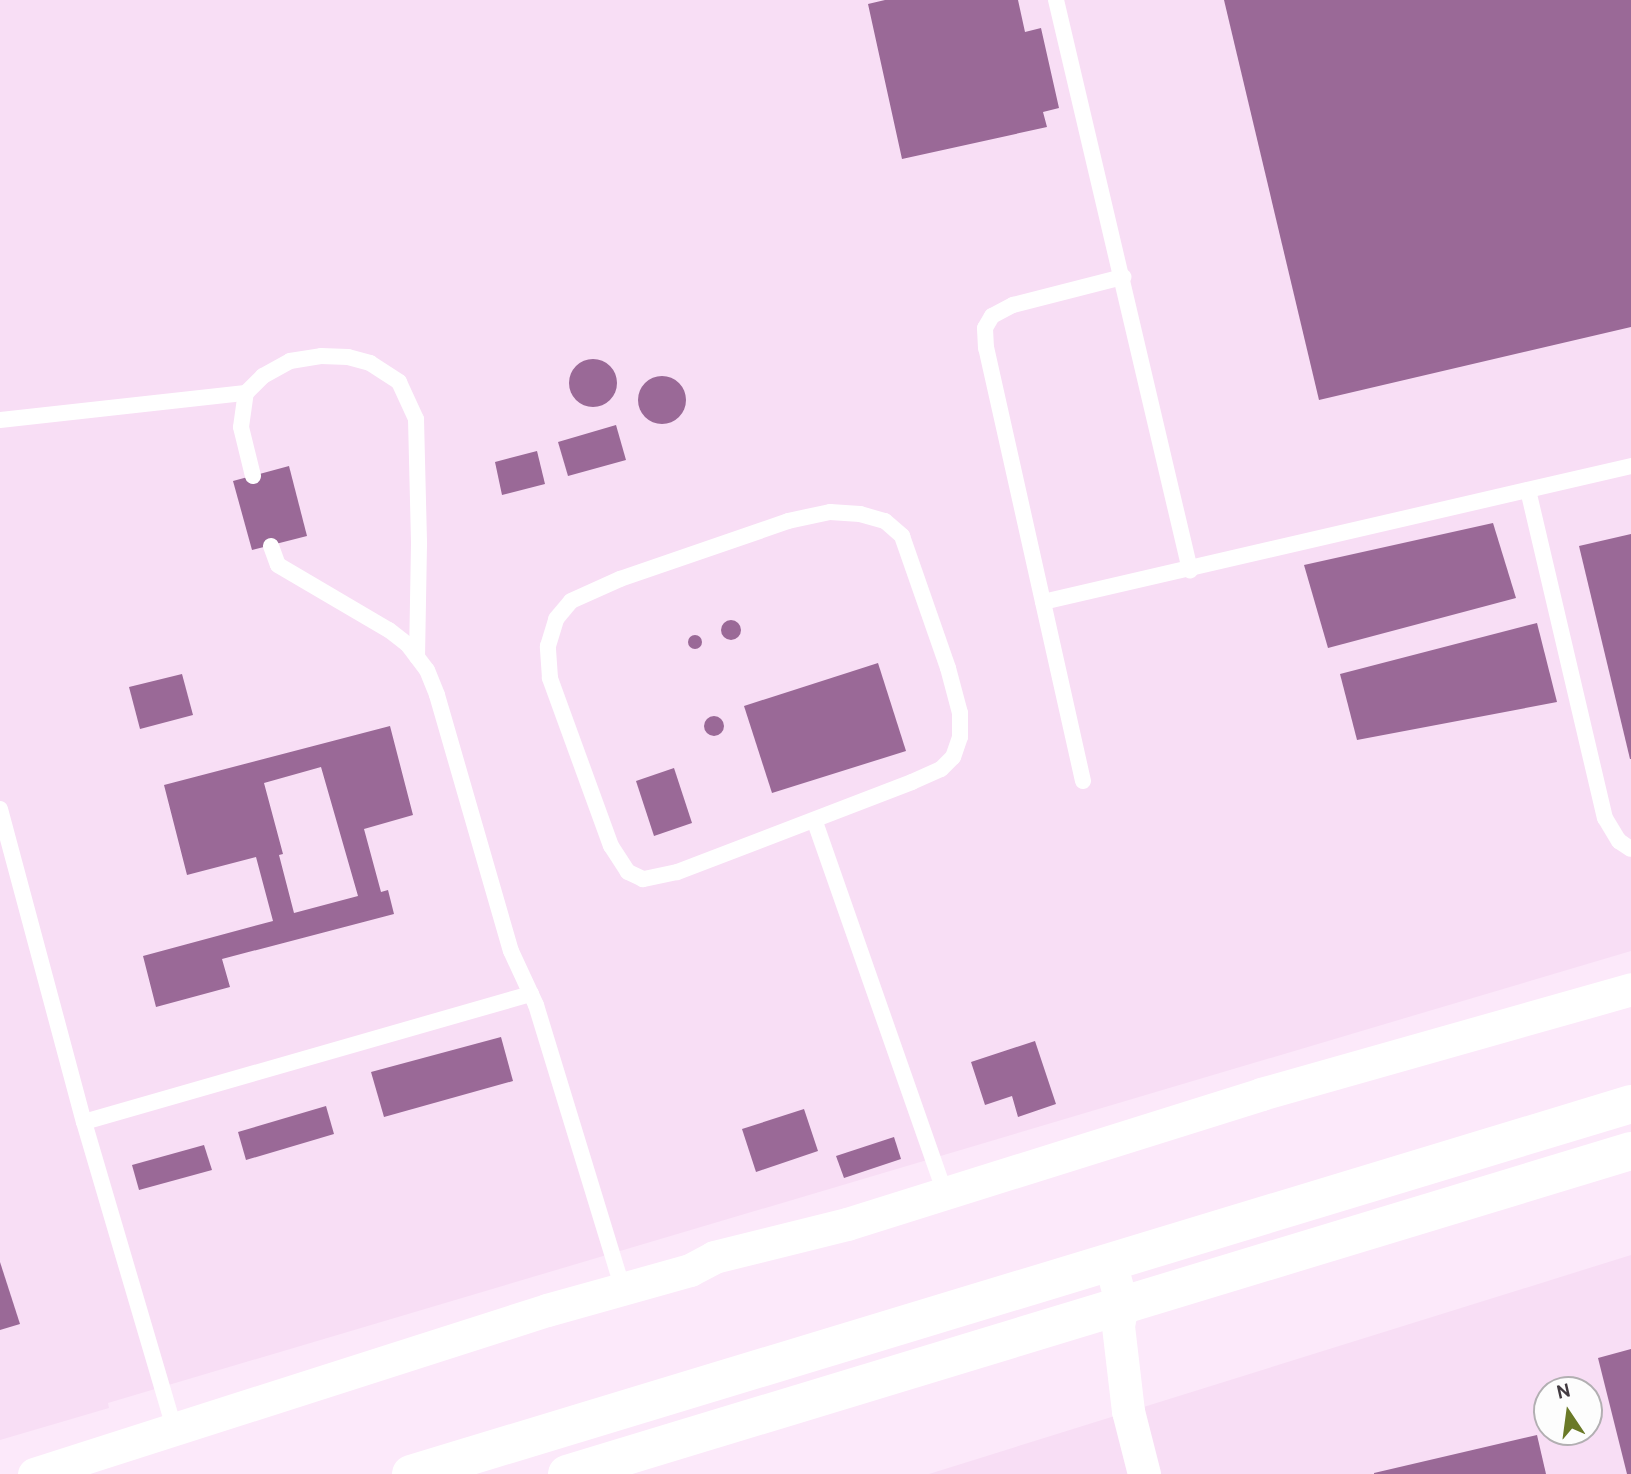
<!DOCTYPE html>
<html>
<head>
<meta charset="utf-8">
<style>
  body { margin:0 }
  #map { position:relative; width:1631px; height:1474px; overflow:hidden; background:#fce9fa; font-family:Overpass,sans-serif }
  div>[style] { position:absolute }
  .built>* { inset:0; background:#f8def5 }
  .building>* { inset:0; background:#9a6997 }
  .round { border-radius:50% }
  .service>* { height:16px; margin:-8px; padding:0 8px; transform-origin:8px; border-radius:8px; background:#fff }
  .minor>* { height:33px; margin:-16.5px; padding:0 16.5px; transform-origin:16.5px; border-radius:16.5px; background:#fff }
  .secondary>* { height:38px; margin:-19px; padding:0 19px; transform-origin:19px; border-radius:19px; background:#fff }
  span { translate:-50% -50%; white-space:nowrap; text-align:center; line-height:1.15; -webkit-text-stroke:7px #fdfdfd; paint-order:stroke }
  .north { position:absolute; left:1533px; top:1376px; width:70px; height:70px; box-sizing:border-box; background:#fdfdfd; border:2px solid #b2afb2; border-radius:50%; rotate:347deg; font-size:19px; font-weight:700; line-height:28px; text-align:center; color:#423a41 }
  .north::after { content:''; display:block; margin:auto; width:24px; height:32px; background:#6a7927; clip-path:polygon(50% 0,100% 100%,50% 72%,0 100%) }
</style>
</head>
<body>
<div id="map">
  <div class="built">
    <i style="clip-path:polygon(0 0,1631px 0,1631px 951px,108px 1403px,109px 1408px,0 1440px)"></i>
    <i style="clip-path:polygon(evenodd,1631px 1255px,1631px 1474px,929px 1474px,1631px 1255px,1547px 1390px,1589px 1390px,1589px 1432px,1547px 1432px,1547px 1390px)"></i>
  </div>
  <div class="building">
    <i style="clip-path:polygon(885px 0,1018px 0,1025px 32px,1041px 28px,1059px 108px,1043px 112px,1047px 127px,902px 159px,868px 4px)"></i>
    <i style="clip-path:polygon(1224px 0,1631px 0,1631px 327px,1319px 400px)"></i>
    <i class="round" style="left:569px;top:359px;width:48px;height:48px"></i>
    <i class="round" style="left:638px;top:376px;width:48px;height:48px"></i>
    <i style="clip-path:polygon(616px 425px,626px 460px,568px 476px,558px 442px)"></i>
    <i style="clip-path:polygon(537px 451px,545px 484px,502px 495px,495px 462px)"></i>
    <i style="clip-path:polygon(289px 466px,307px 536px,252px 550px,233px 481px)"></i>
    <i style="clip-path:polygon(1493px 523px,1516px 598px,1328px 648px,1304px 565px)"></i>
    <i style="clip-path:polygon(1631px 534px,1631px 759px,1630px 759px,1579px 546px)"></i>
    <i class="round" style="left:721px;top:620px;width:20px;height:20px"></i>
    <i style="clip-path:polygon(1537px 623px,1557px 702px,1357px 740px,1340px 674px)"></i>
    <i class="round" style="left:688px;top:635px;width:14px;height:14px"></i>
    <i style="clip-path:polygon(878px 663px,906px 751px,772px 793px,744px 706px)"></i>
    <i style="clip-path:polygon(182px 674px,193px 715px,140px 729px,129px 687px)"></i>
    <i class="round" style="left:704px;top:716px;width:20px;height:20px"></i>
    <i style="clip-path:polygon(evenodd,390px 726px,413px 815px,364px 829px,381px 892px,388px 890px,394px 914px,222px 959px,230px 987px,156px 1007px,143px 956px,273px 921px,256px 857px,187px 875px,164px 785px,390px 726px,321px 767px,358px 896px,294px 913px,279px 855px,283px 854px,264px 783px,321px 767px)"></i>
    <i style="clip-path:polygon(674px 768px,692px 823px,654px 836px,636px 781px)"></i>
    <i style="clip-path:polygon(501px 1037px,513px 1081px,384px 1117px,371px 1072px)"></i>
    <i style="clip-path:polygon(1035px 1041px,1056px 1104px,1018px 1117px,1012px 1096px,985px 1105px,971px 1062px)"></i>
    <i style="clip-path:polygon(326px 1106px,334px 1134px,246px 1160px,238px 1132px)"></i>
    <i style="clip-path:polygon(804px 1109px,818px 1151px,756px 1172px,742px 1129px)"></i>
    <i style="clip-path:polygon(894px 1137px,901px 1159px,844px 1178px,836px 1156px)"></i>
    <i style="clip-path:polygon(204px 1145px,212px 1170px,139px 1190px,132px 1165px)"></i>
    <i style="clip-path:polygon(0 1262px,20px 1324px,0 1330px)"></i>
    <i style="clip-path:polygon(1631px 1349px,1631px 1474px,1627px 1474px,1598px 1358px)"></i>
    <i style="clip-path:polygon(1537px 1435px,1546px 1474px,1374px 1474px,1374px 1473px)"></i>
  </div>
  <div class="service">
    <i style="left:1056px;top:0;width:586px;rotate:76.77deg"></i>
    <i style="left:0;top:420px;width:247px;rotate:-6.3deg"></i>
    <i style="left:253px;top:476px;width:50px;rotate:-103.8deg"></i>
    <i style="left:241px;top:427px;width:34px;rotate:-82deg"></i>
    <i style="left:246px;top:393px;width:24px;rotate:-45deg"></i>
    <i style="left:263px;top:376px;width:31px;rotate:-29deg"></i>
    <i style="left:290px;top:361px;width:31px;rotate:-9deg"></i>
    <i style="left:321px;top:356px;width:27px;rotate:2deg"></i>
    <i style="left:348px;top:357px;width:23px;rotate:15deg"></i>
    <i style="left:370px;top:363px;width:35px;rotate:33deg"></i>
    <i style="left:399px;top:382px;width:41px;rotate:65.3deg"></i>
    <i style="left:416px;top:419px;width:125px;rotate:88.6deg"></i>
    <i style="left:419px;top:544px;width:113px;rotate:91deg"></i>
    <i style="left:1528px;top:490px;width:337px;rotate:76.8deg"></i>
    <i style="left:1605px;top:818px;width:27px;rotate:59deg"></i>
    <i style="left:1619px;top:841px;width:14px;rotate:34deg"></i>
    <i style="left:830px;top:512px;width:30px;rotate:4deg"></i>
    <i style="left:860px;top:514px;width:26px;rotate:16deg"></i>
    <i style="left:885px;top:521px;width:23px;rotate:41deg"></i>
    <i style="left:902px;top:536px;width:140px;rotate:70.8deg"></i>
    <i style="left:948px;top:668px;width:47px;rotate:75.1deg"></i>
    <i style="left:960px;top:713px;width:24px;rotate:90deg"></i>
    <i style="left:960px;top:737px;width:21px;rotate:109deg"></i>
    <i style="left:953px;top:757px;width:17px;rotate:135deg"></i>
    <i style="left:941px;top:769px;width:32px;rotate:156deg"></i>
    <i style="left:912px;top:782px;width:252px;rotate:159deg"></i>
    <i style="left:677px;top:872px;width:35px;rotate:168deg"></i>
    <i style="left:643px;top:879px;width:17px;rotate:-155deg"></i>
    <i style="left:628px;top:872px;width:31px;rotate:-123deg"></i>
    <i style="left:611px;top:846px;width:179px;rotate:-110deg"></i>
    <i style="left:550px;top:678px;width:32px;rotate:-94deg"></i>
    <i style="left:548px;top:646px;width:28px;rotate:-73deg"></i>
    <i style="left:556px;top:619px;width:23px;rotate:-50deg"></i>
    <i style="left:571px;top:601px;width:54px;rotate:-24.2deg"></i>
    <i style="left:620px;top:579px;width:178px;rotate:-19deg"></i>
    <i style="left:788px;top:521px;width:43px;rotate:-12.1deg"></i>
    <i style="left:271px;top:546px;width:20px;rotate:70deg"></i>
    <i style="left:278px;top:565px;width:129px;rotate:30.4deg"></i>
    <i style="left:389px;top:630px;width:24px;rotate:38deg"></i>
    <i style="left:408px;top:645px;width:31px;rotate:53deg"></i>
    <i style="left:427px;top:670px;width:27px;rotate:68deg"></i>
    <i style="left:437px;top:695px;width:266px;rotate:73.9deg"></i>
    <i style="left:511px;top:951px;width:60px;rotate:65.2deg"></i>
    <i style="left:536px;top:1005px;width:297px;rotate:73deg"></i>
    <i style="left:1043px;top:602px;width:604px;rotate:-13.02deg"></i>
    <i style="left:1083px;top:781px;width:444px;rotate:-102.6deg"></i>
    <i style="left:986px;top:348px;width:20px;rotate:-93deg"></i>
    <i style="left:985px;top:328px;width:14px;rotate:-60deg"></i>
    <i style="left:992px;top:316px;width:24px;rotate:-28deg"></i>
    <i style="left:1013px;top:305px;width:114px;rotate:-14.3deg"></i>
    <i style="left:0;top:809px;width:324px;rotate:75deg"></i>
    <i style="left:84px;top:1122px;width:319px;rotate:73.6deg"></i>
    <i style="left:815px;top:822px;width:393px;rotate:70.7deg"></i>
    <i style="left:84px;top:1122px;width:465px;rotate:-16deg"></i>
  </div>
  <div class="minor">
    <i style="left:1110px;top:1262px;width:45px;rotate:74.4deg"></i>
    <i style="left:1122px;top:1305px;width:21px;rotate:101deg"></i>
    <i style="left:1118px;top:1326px;width:86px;rotate:83.3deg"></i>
    <i style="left:1128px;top:1411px;width:65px;rotate:75.7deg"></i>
    <i style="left:34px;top:1474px;width:539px;rotate:-17.73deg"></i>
    <i style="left:547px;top:1310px;width:148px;rotate:-15.6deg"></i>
    <i style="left:690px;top:1270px;width:27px;rotate:-28deg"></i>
    <i style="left:714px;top:1257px;width:137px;rotate:-13.9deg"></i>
    <i style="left:847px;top:1224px;width:434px;rotate:-17.4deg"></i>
    <i style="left:1261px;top:1094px;width:385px;rotate:-15.8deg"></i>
  </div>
  <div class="secondary">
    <i style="left:411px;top:1474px;width:1275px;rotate:-16.87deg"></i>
    <i style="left:567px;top:1474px;width:1112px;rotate:-16.89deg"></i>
  </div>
  <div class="north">N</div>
</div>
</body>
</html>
